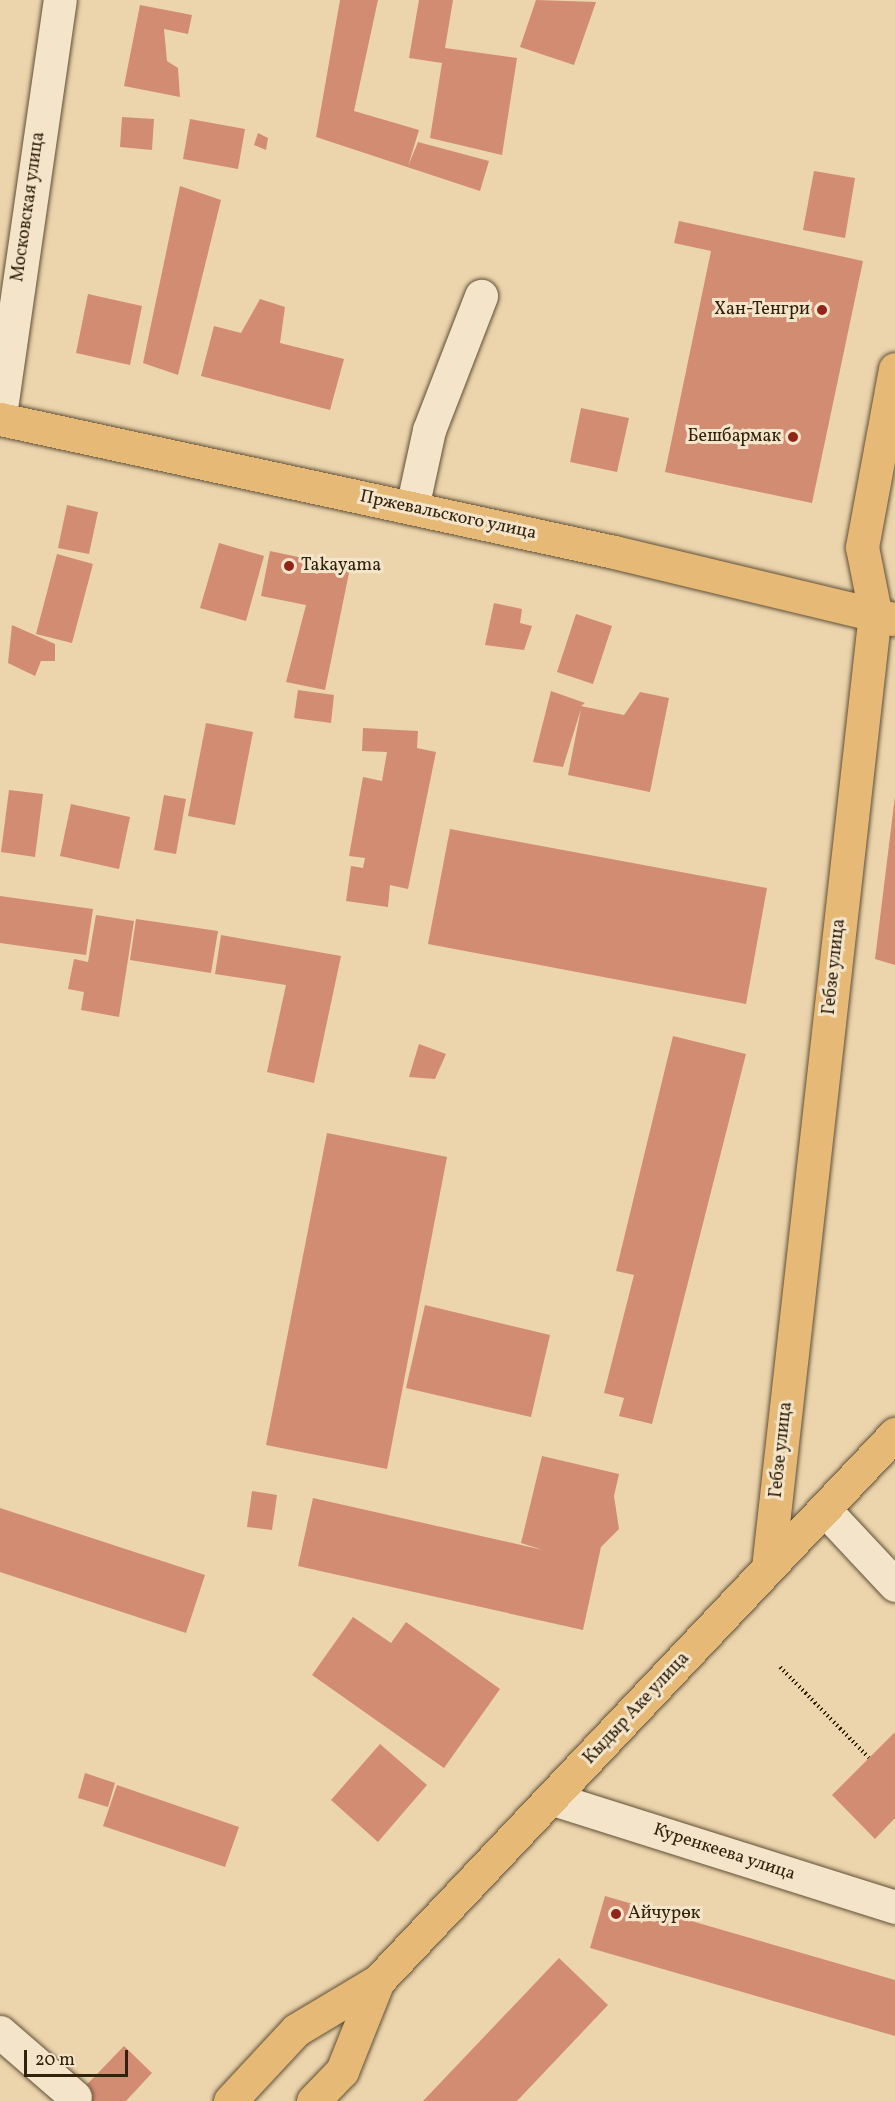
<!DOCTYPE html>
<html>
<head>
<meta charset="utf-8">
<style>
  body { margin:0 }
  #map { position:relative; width:895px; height:2101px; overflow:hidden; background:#ecd5ad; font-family:Vollkorn,serif }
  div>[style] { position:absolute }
  .building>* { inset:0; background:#d28c72 }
  .path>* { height:4px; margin-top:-2px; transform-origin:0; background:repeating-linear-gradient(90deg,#31220e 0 1.5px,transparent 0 4.5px) }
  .roads { filter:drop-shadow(0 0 2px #604f36) drop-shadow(0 0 2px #604f36) }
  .minor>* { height:33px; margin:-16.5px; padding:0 16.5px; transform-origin:16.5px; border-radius:16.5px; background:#f3e4ca }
  .major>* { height:33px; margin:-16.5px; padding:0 16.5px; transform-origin:16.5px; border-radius:16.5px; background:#e6ba76 }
  .highway>* { height:33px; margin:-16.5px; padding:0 16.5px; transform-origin:16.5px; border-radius:16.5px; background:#e6ba76 }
  .dots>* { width:16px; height:16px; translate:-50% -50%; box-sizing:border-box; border:3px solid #f3e4ca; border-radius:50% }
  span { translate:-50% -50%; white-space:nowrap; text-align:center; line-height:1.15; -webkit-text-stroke:6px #f3e4ca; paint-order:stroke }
  .street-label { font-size:18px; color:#31220e }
  .poi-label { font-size:18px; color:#31220e }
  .right { translate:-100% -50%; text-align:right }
  .left { translate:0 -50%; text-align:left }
  .scale { position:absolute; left:24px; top:2050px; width:104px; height:27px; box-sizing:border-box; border:3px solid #31220e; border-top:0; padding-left:8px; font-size:18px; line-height:21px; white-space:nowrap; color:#31220e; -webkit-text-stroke:4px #f3e4ca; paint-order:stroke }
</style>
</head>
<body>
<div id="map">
  <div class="building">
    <i style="clip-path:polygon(340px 0,378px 0,354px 111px,419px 130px,408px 166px,418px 142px,489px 161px,480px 191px,316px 137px)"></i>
    <i style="clip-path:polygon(419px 0,453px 0,445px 48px,517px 58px,502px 155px,430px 138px,442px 63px,409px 58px)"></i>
    <i style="clip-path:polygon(536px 0,596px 2px,574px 65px,520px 47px)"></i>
    <i style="clip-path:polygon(140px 5px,192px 15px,188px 34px,164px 29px,167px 61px,178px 68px,180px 97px,124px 86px)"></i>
    <i style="clip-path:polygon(122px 117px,154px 119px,152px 150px,120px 147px)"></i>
    <i style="clip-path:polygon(190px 119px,245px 129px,238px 169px,183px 159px)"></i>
    <i style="clip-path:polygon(258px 133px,268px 138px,266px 150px,254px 145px)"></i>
    <i style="clip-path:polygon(814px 171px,855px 178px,845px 238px,803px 230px)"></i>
    <i style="clip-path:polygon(180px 186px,221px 200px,178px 375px,143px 363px)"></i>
    <i style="clip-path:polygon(679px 221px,863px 261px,812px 503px,665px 472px,711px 251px,674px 243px)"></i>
    <i style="clip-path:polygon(88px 294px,142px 306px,130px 365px,76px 353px)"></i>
    <i style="clip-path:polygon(260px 299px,285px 307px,280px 343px,344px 359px,330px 410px,201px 376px,214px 326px,241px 333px)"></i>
    <i style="clip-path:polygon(581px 408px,629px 418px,617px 472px,570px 462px)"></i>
    <i style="clip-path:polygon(67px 505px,98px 512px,89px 554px,58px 548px)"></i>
    <i style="clip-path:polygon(219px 543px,264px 556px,246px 621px,200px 608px)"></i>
    <i style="clip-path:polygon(270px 551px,350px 568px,325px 690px,286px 682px,306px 605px,261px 596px)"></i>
    <i style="clip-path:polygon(57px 554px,93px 564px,72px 643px,36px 634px)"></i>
    <i style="clip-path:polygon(494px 603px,522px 609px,520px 623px,532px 626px,524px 650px,485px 645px)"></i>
    <i style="clip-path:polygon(576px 614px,612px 626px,593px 684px,557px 672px)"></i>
    <i style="clip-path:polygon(12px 625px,55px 644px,55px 661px,41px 661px,35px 676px,8px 663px)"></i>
    <i style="clip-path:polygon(298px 690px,334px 695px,331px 723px,294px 718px)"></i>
    <i style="clip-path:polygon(551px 691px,585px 703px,581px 706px,624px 715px,640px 692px,669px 698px,650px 792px,568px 775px,581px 709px,563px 767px,533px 762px)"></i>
    <i style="clip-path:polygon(206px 723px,253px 732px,235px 825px,188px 816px)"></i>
    <i style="clip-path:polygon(363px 728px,418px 731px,417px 748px,436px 752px,408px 889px,390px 885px,388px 907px,346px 901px,351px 866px,363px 868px,365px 858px,349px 856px,363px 777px,382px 781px,387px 752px,362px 751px)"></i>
    <i style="clip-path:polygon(9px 790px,43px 794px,35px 857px,1px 852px)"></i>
    <i style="clip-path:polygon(164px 795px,186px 799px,176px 854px,154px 850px)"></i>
    <i style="clip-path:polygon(895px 796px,895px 965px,875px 959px)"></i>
    <i style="clip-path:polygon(71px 804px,130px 817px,119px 869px,60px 856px)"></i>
    <i style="clip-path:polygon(450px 829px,767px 888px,746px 1004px,428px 944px)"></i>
    <i style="clip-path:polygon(0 896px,93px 909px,86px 955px,0 943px)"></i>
    <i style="clip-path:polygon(96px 915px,134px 921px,119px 1017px,81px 1010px,84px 992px,68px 989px,74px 959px,88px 962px)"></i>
    <i style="clip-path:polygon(136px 919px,218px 931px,211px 973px,130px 960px)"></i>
    <i style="clip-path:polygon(221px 935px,341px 956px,314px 1083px,267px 1072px,286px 985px,215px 974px)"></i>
    <i style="clip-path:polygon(673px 1036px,746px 1054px,652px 1424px,619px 1416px,624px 1398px,604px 1393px,634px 1275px,616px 1271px)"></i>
    <i style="clip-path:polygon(419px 1044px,446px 1054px,435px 1079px,409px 1077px)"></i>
    <i style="clip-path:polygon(327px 1133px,447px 1157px,387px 1469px,266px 1445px)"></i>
    <i style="clip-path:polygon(425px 1305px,550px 1335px,531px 1417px,406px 1388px)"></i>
    <i style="clip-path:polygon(542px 1456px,619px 1474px,614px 1496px,619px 1529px,601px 1547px,583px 1630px,298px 1566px,313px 1498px,543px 1550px,521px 1543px)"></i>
    <i style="clip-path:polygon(252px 1491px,277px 1495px,272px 1530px,247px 1527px)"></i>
    <i style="clip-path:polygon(0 1508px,205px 1575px,186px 1633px,0 1572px)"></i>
    <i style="clip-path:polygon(353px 1617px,391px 1643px,406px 1622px,500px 1689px,444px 1768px,312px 1675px)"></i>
    <i style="clip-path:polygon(895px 1732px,895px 1818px,875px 1839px,832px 1795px)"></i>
    <i style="clip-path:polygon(380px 1744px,427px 1785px,378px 1842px,331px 1800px)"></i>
    <i style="clip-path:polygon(85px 1773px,115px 1783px,108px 1807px,78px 1798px)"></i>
    <i style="clip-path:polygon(117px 1785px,239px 1827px,225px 1867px,103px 1826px)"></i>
    <i style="clip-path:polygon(605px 1896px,895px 1980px,895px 2036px,590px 1948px)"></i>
    <i style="clip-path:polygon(559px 1958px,608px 2005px,517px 2101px,423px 2101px)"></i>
    <i style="clip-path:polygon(124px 2046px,152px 2073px,126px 2101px,71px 2101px)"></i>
  </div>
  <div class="path">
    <i style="left:780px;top:1667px;width:127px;rotate:45.6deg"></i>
  </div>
  <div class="roads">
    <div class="minor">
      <i style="left:0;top:415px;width:419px;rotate:-81.8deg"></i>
      <i style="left:412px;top:508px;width:80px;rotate:-77.7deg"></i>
      <i style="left:429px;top:430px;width:144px;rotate:-68.8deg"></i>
      <i style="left:824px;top:1509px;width:104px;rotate:46.9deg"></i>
      <i style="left:553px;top:1799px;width:359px;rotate:17.5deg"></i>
      <i style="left:0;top:2032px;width:99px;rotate:40.9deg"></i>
    </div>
    <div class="major">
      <i style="left:0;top:419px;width:628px;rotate:12.22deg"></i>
      <i style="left:614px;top:552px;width:287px;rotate:13.5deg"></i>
      <i style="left:768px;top:1568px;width:962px;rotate:-83.61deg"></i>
      <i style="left:875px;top:612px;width:66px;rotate:-101.3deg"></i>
      <i style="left:862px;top:547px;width:181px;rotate:-79.5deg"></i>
    </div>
    <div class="highway">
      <i style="left:230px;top:2101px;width:97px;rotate:-47.1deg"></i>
      <i style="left:296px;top:2030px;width:96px;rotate:-30.9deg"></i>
      <i style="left:378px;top:1981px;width:753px;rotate:-46.62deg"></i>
      <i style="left:313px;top:2101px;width:42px;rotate:-46deg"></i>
      <i style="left:342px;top:2071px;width:97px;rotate:-68.2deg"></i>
    </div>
  </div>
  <div class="dots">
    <i style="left:822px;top:310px;background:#8f2418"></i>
    <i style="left:793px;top:437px;background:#8f2418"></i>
    <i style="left:289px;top:566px;background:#8f2418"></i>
    <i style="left:616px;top:1914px;background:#8f2418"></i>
  </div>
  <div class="street-label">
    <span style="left:29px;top:207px;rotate:-82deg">Московская улица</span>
    <span style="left:448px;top:516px;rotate:12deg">Пржевальского улица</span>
    <span style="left:835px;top:967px;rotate:-84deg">Гебзе улица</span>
    <span style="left:782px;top:1450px;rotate:-84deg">Гебзе улица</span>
    <span style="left:637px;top:1709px;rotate:-47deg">Кыдыр Аке улица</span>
    <span style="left:724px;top:1853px;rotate:18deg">Куренкеева улица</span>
  </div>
  <div class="poi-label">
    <span class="right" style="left:810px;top:310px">Хан-Тенгри</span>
    <span class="right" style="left:781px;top:437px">Бешбармак</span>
    <span class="left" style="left:301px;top:566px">Takayama</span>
    <span class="left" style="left:628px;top:1914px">Айчурөк</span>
  </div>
  <div class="scale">20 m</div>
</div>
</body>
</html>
